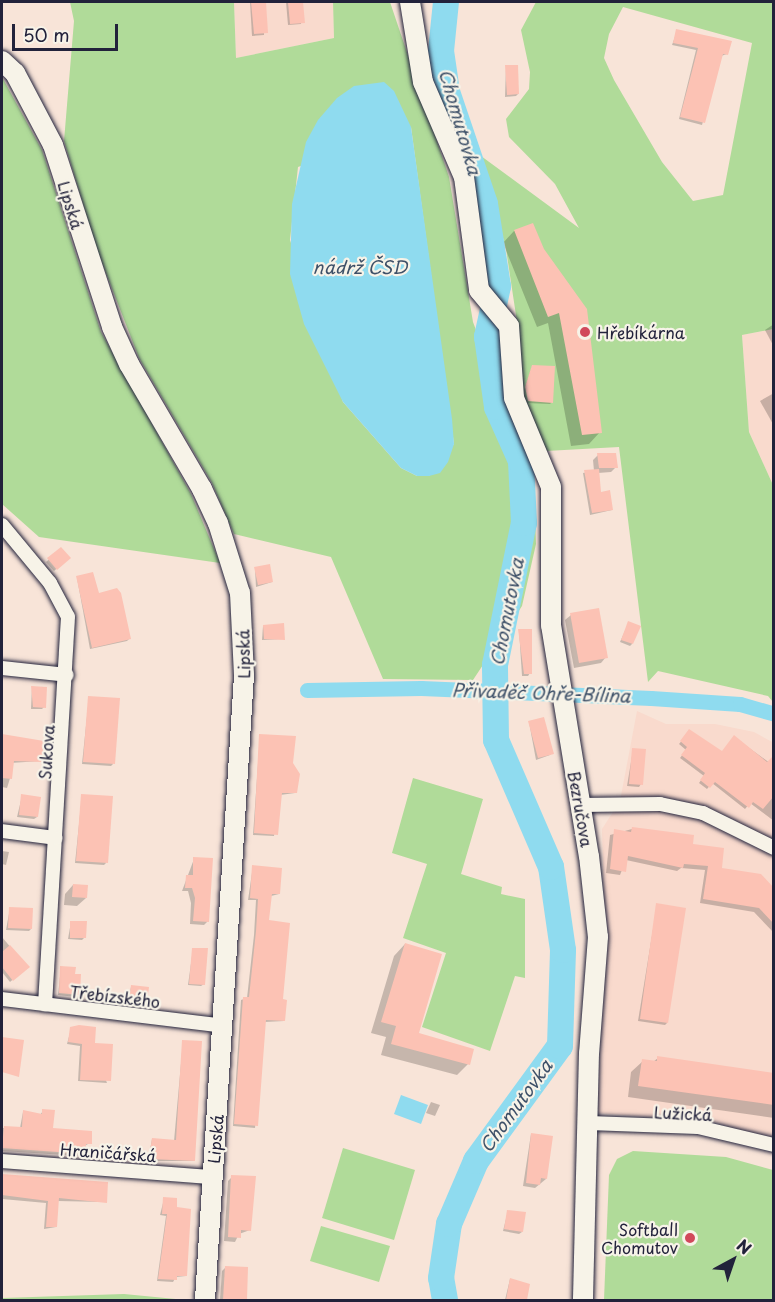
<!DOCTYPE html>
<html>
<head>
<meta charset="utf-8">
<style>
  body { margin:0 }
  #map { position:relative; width:775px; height:1302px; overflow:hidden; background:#f8e4d8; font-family:"Playpen Sans",sans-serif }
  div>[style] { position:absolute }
  .built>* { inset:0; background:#f9dacd }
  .green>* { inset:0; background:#b0db99 }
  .water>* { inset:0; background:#8fdbef }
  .shadow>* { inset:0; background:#0003 }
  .canal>* { height:15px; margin:-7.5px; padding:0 7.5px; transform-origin:7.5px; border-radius:7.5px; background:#8fdbef }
  .river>* { height:26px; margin:-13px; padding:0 13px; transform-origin:13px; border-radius:13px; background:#8fdbef }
  .building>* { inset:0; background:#fcc2b4 }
  .roads { filter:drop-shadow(0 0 2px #22223b) drop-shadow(0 0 2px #22223b) }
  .street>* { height:14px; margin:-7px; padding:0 7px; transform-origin:7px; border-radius:7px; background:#f7f3e8 }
  .secondary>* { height:20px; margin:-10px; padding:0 10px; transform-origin:10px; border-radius:10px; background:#f7f3e8 }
  .dots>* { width:16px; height:16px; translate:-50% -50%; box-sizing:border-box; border:3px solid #f7f3e8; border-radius:50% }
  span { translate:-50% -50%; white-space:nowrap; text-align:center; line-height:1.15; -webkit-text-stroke:4.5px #f7f3e8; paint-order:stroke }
  .street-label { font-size:16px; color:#22223b }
  .poi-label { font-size:16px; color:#22223b }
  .left { translate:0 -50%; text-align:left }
  .right { translate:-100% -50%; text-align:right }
  .water-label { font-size:18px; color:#3d5068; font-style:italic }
  .frame { position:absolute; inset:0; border:3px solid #22223b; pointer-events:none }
  .north { position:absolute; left:703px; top:1230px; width:60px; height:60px; -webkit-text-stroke:4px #f7f3e8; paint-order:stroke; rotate:40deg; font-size:16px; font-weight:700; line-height:24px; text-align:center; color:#22223b }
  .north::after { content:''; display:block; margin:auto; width:21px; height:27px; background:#22223b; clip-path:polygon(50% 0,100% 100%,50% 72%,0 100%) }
  .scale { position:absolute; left:12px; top:24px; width:106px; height:27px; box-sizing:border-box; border:3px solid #22223b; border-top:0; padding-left:8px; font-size:18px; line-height:21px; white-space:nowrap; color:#22223b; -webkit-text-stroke:4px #f7f3e8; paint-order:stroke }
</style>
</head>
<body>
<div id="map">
  <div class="built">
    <i style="clip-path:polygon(234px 2px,333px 2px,334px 38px,236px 58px)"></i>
    <i style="clip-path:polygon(773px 329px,773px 485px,749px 432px,742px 335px)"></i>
    <i style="clip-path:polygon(637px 711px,666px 724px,715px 724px,754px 732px,774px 743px,773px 1141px,714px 1122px,597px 1113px,605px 940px,602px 829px,620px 801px)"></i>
  </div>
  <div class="green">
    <i style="clip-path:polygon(evenodd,70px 2px,234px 2px,236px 58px,334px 38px,333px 2px,390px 2px,449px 177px,473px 322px,534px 486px,536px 544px,522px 606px,473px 680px,383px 679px,331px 557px,234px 534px,212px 483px,139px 358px,97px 250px,64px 141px,74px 21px,70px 2px,411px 127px,454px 444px,429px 476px,417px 476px,401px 468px,343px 402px,290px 240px,298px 167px,411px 127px)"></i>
    <i style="clip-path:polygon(evenodd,536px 2px,773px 2px,773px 329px,742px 335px,749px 432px,773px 485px,773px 702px,768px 696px,658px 671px,648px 682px,619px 447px,546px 451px,519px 397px,517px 322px,506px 249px,481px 156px,579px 228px,555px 184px,509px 137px,506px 119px,529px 89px,530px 72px,521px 30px,536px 2px,623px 7px,752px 43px,723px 195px,693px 201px,662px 162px,614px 80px,604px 58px,609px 34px,623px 7px)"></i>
    <i style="clip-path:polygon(2px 77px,42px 150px,101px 332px,191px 494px,220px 563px,39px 537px,2px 504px)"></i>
    <i style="clip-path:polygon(413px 778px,483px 799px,461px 874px,502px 887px,501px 894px,525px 899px,525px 978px,515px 976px,490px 1051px,422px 1027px,446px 953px,403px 938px,427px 864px,392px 853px)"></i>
    <i style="clip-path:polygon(343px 1148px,415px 1170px,394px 1240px,322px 1218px)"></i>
    <i style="clip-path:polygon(633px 1151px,726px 1157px,773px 1170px,773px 1300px,604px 1300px,609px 1175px,617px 1159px)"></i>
    <i style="clip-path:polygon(321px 1226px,390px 1246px,379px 1282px,310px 1261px)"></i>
    <i style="clip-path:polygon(124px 1294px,186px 1300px,2px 1300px,2px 1298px)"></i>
  </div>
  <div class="water">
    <i style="clip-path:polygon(384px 82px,394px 91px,411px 127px,452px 419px,454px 444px,448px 462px,440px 473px,429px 476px,417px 476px,401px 468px,343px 402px,304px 324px,290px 274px,292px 204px,306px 142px,318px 120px,337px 98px,354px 86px)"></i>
    <i style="clip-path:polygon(401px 1095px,428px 1105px,421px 1124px,394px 1114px)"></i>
  </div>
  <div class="shadow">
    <i style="clip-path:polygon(250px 2px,264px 2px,264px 35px,252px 36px)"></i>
    <i style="clip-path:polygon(286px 2px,302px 2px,301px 24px,288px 25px)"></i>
    <i style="clip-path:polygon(677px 31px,727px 54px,721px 56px,702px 125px,679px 119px,696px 50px,672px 45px)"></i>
    <i style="clip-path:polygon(506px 67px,518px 94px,516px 96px,505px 97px)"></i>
    <i style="clip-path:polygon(532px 225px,600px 432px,589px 444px,571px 446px,548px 323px,537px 327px,503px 243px,514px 231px)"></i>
    <i style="clip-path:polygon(774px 324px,774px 347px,765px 330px)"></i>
    <i style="clip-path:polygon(532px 367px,552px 402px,550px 404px,526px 403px,524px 390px)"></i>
    <i style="clip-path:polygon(774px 393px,774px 426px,760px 401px)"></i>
    <i style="clip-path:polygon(598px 455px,616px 467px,611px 472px,598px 473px,600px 493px,612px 510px,590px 515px,583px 473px,594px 471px,593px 460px)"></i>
    <i style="clip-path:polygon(61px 549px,69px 558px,54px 571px,46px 562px)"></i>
    <i style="clip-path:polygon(255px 569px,272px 582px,256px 587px)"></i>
    <i style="clip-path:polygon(77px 578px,97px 594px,129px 639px,127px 641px,90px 649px)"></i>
    <i style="clip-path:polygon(571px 615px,606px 657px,601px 663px,574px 668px,565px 620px)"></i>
    <i style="clip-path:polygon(629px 622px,632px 644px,630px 646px,620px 642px)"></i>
    <i style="clip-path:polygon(263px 626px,283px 639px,262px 640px)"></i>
    <i style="clip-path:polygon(519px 630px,530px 673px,528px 676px,522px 676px)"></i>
    <i style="clip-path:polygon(32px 687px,44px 707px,42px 709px,31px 709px)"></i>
    <i style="clip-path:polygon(89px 697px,113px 764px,111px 766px,82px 764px)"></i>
    <i style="clip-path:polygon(529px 722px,552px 753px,550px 755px,536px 760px)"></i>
    <i style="clip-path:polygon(690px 731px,722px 753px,734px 737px,774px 766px,774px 821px,750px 803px,745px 809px,712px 783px,707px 789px,699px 783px,704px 776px,680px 758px,686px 750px,679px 744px)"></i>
    <i style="clip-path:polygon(2px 735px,43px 742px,41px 761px,10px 763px,11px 752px,2px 751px)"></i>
    <i style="clip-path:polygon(260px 735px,291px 763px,295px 793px,280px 795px,274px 836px,253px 835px)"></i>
    <i style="clip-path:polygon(633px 750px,641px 784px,639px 787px,627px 786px)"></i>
    <i style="clip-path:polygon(2px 774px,11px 775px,7px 788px,2px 787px)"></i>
    <i style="clip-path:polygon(82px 795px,106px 863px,104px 865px,75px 863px)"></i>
    <i style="clip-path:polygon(22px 796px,37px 817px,34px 819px,17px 817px)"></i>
    <i style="clip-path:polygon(632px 829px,692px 845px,720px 869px,774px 890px,774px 933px,754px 912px,700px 903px,705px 870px,681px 868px,677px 871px,626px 860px,620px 875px,606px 873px,610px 835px)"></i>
    <i style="clip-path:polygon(2px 851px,9px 852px,6px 865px,2px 864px)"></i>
    <i style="clip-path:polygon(194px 859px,208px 921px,204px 925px,190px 924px,191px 903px,188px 891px,182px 891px)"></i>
    <i style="clip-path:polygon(253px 866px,279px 894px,271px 896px,267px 921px,284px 1021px,265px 1022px,255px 1128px,233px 1126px,241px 1000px,247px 998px,254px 935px,256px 900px,248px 900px)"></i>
    <i style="clip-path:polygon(73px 885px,86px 898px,77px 906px,64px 905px,65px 894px)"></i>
    <i style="clip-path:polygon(657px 905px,667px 1023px,665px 1025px,638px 1021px)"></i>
    <i style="clip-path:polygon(10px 908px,31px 929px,29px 931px,6px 930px)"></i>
    <i style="clip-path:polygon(71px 922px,84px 938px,82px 940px,68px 939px)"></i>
    <i style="clip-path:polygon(2px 937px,27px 967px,10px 982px,2px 972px)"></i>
    <i style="clip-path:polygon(405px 944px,417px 1034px,468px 1064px,457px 1075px,381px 1055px,386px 1037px,371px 1033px,394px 956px)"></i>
    <i style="clip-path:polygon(193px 949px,204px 984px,201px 986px,188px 985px)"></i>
    <i style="clip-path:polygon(61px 967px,74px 975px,76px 997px,58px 995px)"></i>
    <i style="clip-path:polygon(131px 987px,146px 1002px,143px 1005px,128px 1003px)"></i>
    <i style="clip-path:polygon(71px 1029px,93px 1045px,107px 1083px,78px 1081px,80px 1046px,67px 1044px)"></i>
    <i style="clip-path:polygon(183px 1041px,194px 1161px,148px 1161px,152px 1139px,174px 1141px)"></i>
    <i style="clip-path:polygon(658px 1058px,774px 1074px,774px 1118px,628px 1097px,631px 1072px,643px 1061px,653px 1062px)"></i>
    <i style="clip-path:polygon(431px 1102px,440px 1105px,435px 1116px,426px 1113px)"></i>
    <i style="clip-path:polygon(43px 1111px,51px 1129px,90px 1143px,84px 1146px,81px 1156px,2px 1151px,2px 1128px,20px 1128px,23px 1112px,40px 1115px)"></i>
    <i style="clip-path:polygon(531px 1134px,546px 1179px,535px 1188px,523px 1186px)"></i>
    <i style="clip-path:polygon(2px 1176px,106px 1184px,105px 1202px,57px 1201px,56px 1227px,44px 1229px,46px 1203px,2px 1199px)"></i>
    <i style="clip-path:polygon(232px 1177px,250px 1230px,239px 1234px,235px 1242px,224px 1241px,228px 1181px)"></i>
    <i style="clip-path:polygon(164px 1199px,186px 1276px,176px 1277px,173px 1282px,157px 1281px,166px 1216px,160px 1215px)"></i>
    <i style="clip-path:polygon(508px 1211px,522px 1232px,519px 1234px,503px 1231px)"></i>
    <i style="clip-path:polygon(226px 1267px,246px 1268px,247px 1300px,220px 1300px,222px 1271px)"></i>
    <i style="clip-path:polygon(510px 1279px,528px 1285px,525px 1300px,505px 1300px)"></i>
  </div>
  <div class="canal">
    <i style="left:307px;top:690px;width:114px;rotate:-1deg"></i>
    <i style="left:421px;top:688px;width:230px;rotate:2.5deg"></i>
    <i style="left:651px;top:698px;width:89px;rotate:3.9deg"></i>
    <i style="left:740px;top:704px;width:35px;rotate:16deg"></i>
  </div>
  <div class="river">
    <i style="left:445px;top:1300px;width:22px;rotate:-100deg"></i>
    <i style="left:441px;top:1278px;width:55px;rotate:-81.6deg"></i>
    <i style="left:449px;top:1224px;width:69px;rotate:-66.8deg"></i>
    <i style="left:476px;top:1161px;width:142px;rotate:-53.9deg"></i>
    <i style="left:560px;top:1046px;width:96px;rotate:-88.2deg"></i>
    <i style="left:563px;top:950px;width:84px;rotate:-98.2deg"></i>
    <i style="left:551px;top:867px;width:138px;rotate:-113.4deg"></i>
    <i style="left:496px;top:740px;width:75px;rotate:-90.8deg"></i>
    <i style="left:495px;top:665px;width:145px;rotate:-78.5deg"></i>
    <i style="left:524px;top:523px;width:62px;rotate:-92.8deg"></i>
    <i style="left:521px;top:461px;width:59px;rotate:-114deg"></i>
    <i style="left:497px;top:407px;width:71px;rotate:-98.1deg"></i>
    <i style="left:487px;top:337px;width:52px;rotate:-77.8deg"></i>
    <i style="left:498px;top:286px;width:83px;rotate:-99deg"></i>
    <i style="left:485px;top:204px;width:118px;rotate:-108.7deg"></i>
    <i style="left:447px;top:92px;width:41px;rotate:-98.3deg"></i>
    <i style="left:441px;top:51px;width:49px;rotate:-84.2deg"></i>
  </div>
  <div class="building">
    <i style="clip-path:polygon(251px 2px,266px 2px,268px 33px,254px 34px)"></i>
    <i style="clip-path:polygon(288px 2px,303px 2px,305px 23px,290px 24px)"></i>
    <i style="clip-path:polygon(676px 29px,732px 41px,728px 55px,723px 54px,705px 123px,680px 117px,698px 48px,673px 43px)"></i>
    <i style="clip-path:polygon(505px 65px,518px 65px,519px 94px,507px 95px)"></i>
    <i style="clip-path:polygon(533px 223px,544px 249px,587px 309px,602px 433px,582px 435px,559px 313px,548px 317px,514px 230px)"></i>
    <i style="clip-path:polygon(532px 365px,555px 366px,553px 403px,528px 401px,525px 387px)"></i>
    <i style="clip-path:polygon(597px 453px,616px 453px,618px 468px,599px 468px)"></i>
    <i style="clip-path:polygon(599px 469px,601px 492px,610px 490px,613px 510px,592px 513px,584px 470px)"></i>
    <i style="clip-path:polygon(61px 547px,71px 558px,57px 570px,47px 558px)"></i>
    <i style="clip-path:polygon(270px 564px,273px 582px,258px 585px,254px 567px)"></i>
    <i style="clip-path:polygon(93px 572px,99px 593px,117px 588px,121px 593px,131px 639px,92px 648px,76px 576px)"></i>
    <i style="clip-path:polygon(599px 608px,608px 658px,579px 663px,570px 613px)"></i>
    <i style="clip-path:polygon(628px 621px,641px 626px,633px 644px,621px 640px)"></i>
    <i style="clip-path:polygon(284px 623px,285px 640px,264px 639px,263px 625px)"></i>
    <i style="clip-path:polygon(518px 629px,532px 629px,532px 674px,524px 674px)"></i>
    <i style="clip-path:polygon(31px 686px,47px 687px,46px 708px,33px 707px)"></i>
    <i style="clip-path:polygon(88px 696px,120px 698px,115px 764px,83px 762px)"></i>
    <i style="clip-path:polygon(544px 717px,554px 754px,538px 758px,528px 721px)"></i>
    <i style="clip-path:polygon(689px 729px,722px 751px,734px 735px,767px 762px,774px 755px,774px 796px,763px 809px,753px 802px,749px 808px,715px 782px,710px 788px,700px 780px,705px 773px,681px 755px,687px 747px,680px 741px)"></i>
    <i style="clip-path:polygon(2px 734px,44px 741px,43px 762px,14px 761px,12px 779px,2px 778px)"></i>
    <i style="clip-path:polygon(259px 734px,296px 736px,293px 763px,300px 774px,297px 793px,282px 793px,278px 835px,254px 833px)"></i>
    <i style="clip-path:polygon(632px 748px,646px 749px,643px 785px,629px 784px)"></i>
    <i style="clip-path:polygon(21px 794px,41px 797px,38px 817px,19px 815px)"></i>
    <i style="clip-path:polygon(81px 794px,113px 796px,108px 863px,76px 861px)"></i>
    <i style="clip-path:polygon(632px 827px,694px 835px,693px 844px,724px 848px,722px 868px,761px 874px,774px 888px,774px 924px,759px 908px,703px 899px,708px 866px,684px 864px,683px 868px,628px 856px,626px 872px,610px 869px,614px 829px,631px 832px)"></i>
    <i style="clip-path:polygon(193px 857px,213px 858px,209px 922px,193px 921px,195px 898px,192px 888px,185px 888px,186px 875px,193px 875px)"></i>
    <i style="clip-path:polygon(252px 865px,282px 868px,280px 894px,272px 894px,269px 920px,290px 923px,283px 999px,287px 1000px,285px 1021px,266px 1020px,258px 1126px,234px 1124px,243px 997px,249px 997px,256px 931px,258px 899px,250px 898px)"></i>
    <i style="clip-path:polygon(73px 884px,88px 885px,87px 898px,72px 897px)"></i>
    <i style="clip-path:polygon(656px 903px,686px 908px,668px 1023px,640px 1019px)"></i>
    <i style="clip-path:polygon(9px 907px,33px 908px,32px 929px,8px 928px)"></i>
    <i style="clip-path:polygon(70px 921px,87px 921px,86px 938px,70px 938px)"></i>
    <i style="clip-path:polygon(405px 943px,442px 954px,419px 1033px,474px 1049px,470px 1065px,391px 1044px,396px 1026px,381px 1022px)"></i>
    <i style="clip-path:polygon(10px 945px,30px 967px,13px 981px,2px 967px,2px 952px)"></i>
    <i style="clip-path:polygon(192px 948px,208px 948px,205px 985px,189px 984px)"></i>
    <i style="clip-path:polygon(60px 966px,76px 967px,75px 974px,81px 974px,80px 995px,59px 993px)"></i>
    <i style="clip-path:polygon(131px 985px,149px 987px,147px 1003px,129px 1001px)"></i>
    <i style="clip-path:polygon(79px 1025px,96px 1027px,95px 1043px,113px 1044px,111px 1081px,80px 1080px,82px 1044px,68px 1042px,70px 1027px)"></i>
    <i style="clip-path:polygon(2px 1037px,24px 1040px,19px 1077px,2px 1072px)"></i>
    <i style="clip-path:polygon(182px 1040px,202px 1041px,195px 1161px,149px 1159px,152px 1138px,176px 1140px)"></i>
    <i style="clip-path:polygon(657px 1056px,774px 1073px,774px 1105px,638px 1086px,642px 1059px,657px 1061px)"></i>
    <i style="clip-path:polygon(42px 1109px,55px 1110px,53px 1128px,92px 1131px,92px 1144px,86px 1144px,85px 1154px,2px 1148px,4px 1126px,22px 1127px,23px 1110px,42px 1114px)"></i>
    <i style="clip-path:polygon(531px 1133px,553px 1136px,547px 1179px,541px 1178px,540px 1185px,526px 1183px)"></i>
    <i style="clip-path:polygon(2px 1174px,108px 1182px,107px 1203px,59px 1198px,57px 1227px,46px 1227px,48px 1201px,2px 1195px)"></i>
    <i style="clip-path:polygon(231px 1175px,256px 1176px,251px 1231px,241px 1230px,241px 1238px,228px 1237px)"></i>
    <i style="clip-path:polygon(163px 1197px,177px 1198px,177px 1207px,191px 1209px,187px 1276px,177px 1276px,177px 1280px,158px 1279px,167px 1214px,162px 1214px)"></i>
    <i style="clip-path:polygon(507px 1210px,526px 1212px,523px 1232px,504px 1229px)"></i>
    <i style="clip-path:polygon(225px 1266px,248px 1267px,247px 1300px,223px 1300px)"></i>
    <i style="clip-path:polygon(510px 1278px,530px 1284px,527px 1300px,506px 1300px)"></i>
  </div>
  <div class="roads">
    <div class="street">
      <i style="left:2px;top:525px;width:75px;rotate:50.4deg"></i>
      <i style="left:50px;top:583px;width:38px;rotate:62deg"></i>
      <i style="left:68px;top:617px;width:388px;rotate:93.4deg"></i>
      <i style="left:2px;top:668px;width:65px;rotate:6.1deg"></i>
      <i style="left:580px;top:805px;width:80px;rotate:-0.7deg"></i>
      <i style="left:660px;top:804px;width:44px;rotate:11.8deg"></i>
      <i style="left:703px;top:813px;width:79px;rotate:26.2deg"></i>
      <i style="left:2px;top:831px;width:54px;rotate:7.4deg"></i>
      <i style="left:2px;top:999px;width:224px;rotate:6.9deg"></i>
      <i style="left:589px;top:1123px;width:109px;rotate:2.1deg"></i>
      <i style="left:698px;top:1127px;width:78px;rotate:13.3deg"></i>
      <i style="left:2px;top:1161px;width:211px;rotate:4.4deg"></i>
    </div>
    <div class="secondary">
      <i style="left:410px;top:2px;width:81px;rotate:80.8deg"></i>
      <i style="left:423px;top:82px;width:103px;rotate:66.7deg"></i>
      <i style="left:464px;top:177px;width:114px;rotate:82.4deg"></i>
      <i style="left:479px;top:290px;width:47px;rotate:50.2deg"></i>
      <i style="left:509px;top:326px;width:72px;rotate:86deg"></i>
      <i style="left:514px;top:398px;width:96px;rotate:67.4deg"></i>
      <i style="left:551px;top:487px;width:138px;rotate:90deg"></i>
      <i style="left:551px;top:625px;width:234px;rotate:80.7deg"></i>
      <i style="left:589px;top:856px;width:81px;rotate:83.7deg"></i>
      <i style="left:598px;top:937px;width:116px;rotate:94.4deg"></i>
      <i style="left:589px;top:1053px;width:247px;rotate:91.4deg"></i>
      <i style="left:2px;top:61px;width:18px;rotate:43deg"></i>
      <i style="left:15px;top:73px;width:81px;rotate:62.2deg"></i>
      <i style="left:53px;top:145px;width:191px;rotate:72deg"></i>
      <i style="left:112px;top:327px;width:41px;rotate:65.3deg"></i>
      <i style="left:129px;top:364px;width:145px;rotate:59.7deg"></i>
      <i style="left:202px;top:489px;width:38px;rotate:65deg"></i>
      <i style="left:218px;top:523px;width:73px;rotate:72.6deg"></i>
      <i style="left:240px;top:593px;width:82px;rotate:87.2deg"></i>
      <i style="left:244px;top:675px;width:626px;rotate:93.57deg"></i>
    </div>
  </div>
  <div class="dots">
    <i style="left:585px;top:332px;background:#d1495b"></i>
    <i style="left:690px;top:1238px;background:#d1495b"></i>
  </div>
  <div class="street-label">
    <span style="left:71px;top:205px;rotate:73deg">Lipská</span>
    <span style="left:243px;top:654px;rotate:-91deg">Lipská</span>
    <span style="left:46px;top:752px;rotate:-86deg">Sukova</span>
    <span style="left:581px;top:809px;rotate:80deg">Bezručova</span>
    <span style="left:115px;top:996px;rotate:7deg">Třebízského</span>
    <span style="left:683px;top:1113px;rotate:3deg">Lužická</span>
    <span style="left:215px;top:1139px;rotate:-85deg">Lipská</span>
    <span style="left:108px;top:1152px;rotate:4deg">Hraničářská</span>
  </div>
  <div class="poi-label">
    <span class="left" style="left:597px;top:332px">Hřebíkárna</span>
    <span class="right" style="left:678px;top:1238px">Softball<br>Chomutov</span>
  </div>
  <div class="water-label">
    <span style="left:460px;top:122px;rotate:74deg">Chomutovka</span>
    <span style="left:360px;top:267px">nádrž ČSD</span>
    <span style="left:507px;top:612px;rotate:-79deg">Chomutovka</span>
    <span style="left:541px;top:693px;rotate:2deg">Přivaděč Ohře-Bílina</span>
    <span style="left:516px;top:1106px;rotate:-54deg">Chomutovka</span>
  </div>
  <div class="frame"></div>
  <div class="north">N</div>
  <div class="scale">50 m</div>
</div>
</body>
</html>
